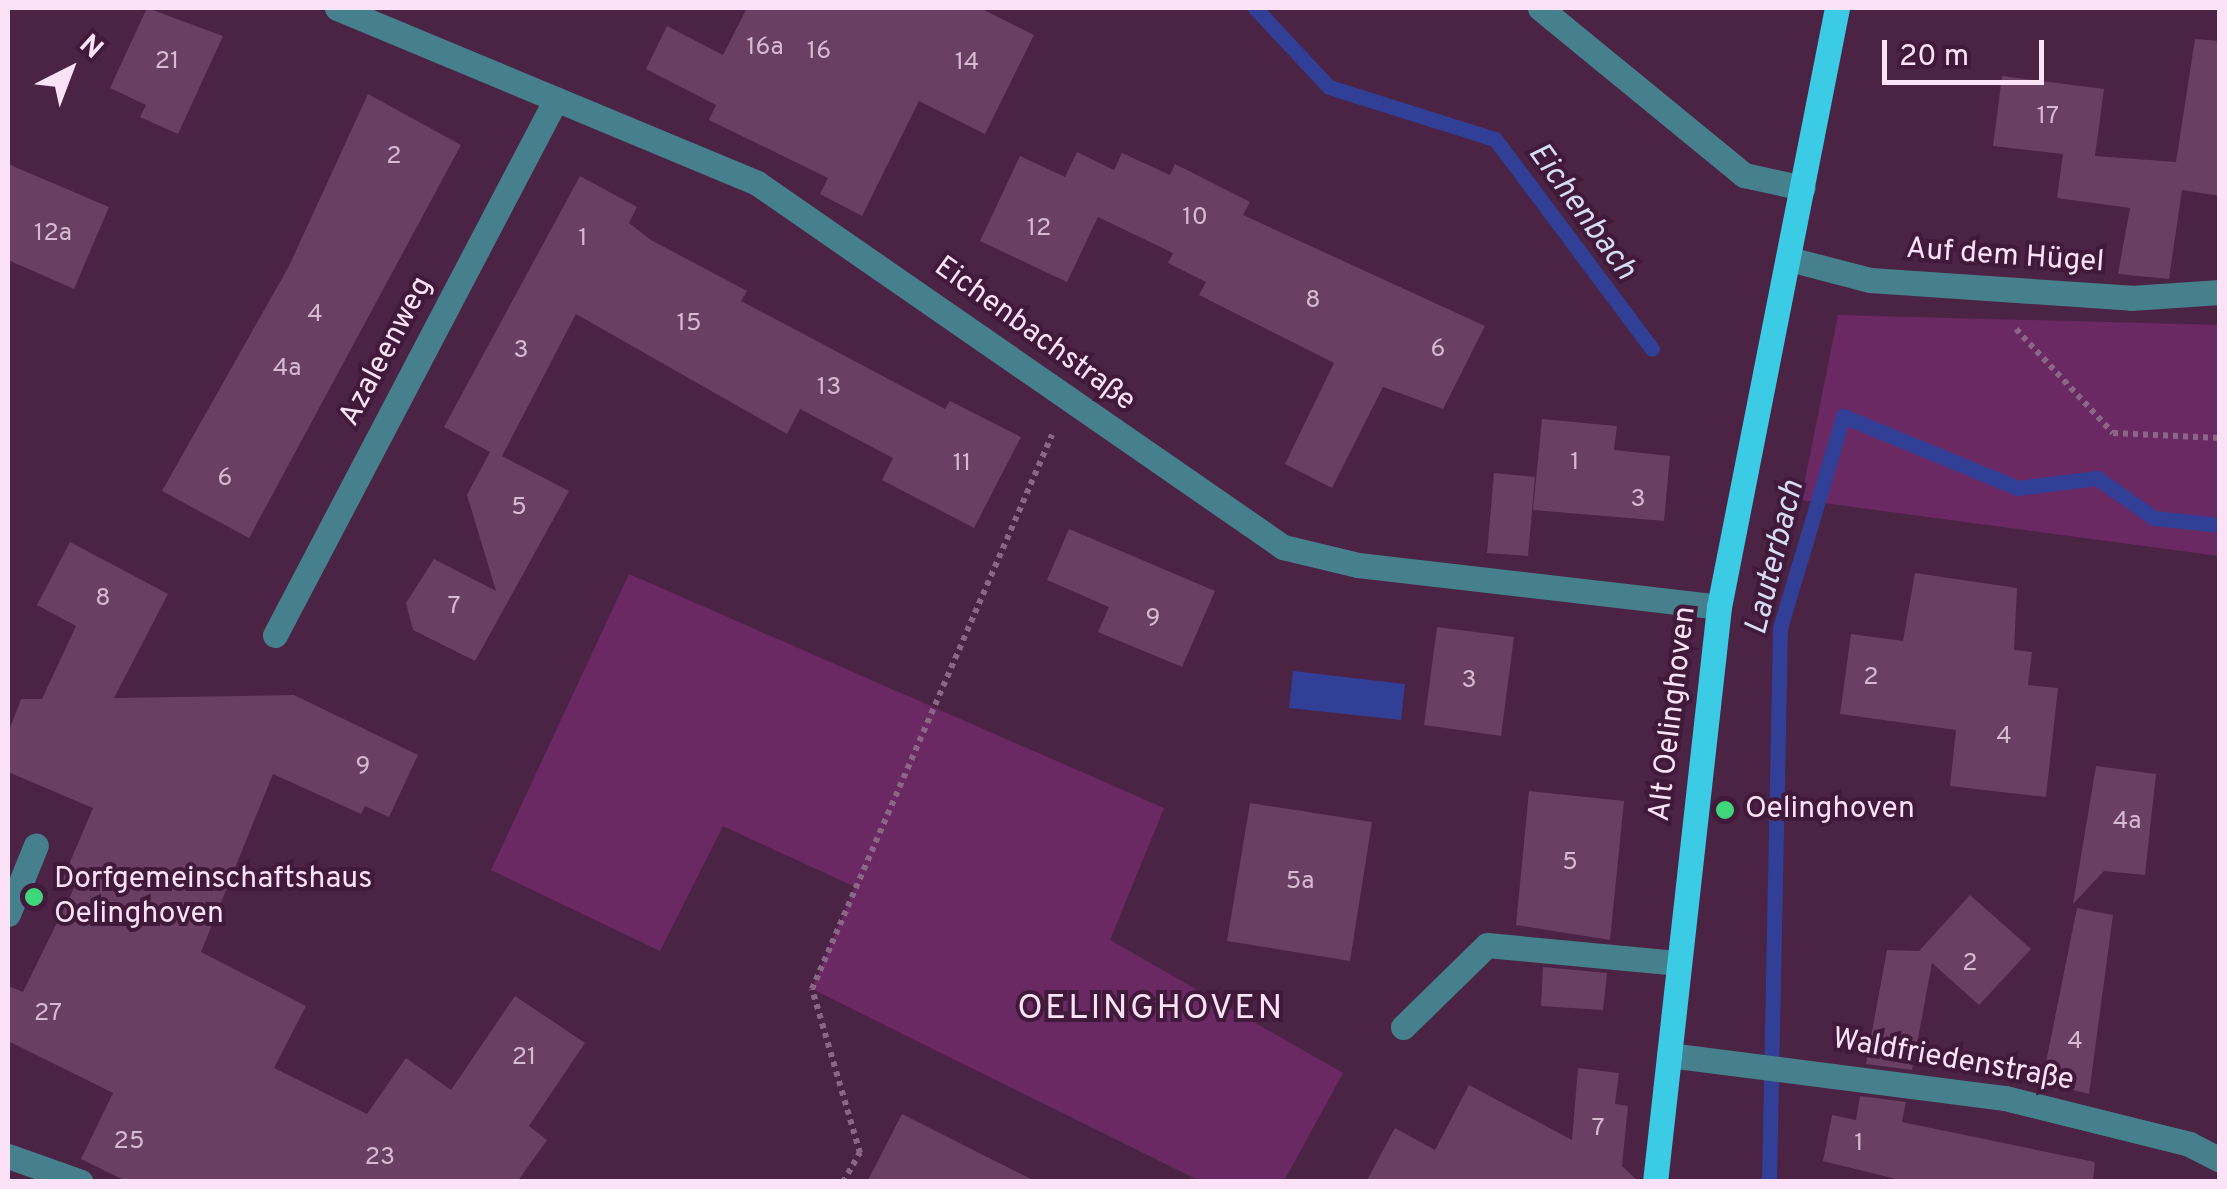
<!DOCTYPE html>
<html>
<head>
<meta charset="utf-8">
<style>
  body { margin:0 }
  #map { position:relative; width:2227px; height:1189px; overflow:hidden; background:#4b2345; font-family:Overpass,sans-serif }
  div>[style] { position:absolute }
  .green>* { inset:0; background:#6b2964 }
  .water>* { inset:0; background:#323f96 }
  .stream>* { height:15px; margin:-7.5px; padding:0 7.5px; transform-origin:7.5px; border-radius:7.5px; background:#323f96 }
  .building>* { inset:0; background:#693f63 }
  .path>* { height:6px; margin-top:-3px; transform-origin:0; background:repeating-linear-gradient(90deg,#8a6785 0 5px,transparent 0 10px) }
  .minor>* { height:25px; margin:-12.5px; padding:0 12.5px; transform-origin:12.5px; border-radius:12.5px; background:#45808c }
  .major>* { height:25px; margin:-12.5px; padding:0 12.5px; transform-origin:12.5px; border-radius:12.5px; background:#3ccbe5 }
  .dots>* { width:28px; height:28px; translate:-50% -50%; box-sizing:border-box; border:5px solid #40193b; border-radius:50% }
  span { translate:-50% -50%; white-space:nowrap; text-align:center; line-height:1.15; -webkit-text-stroke:8px #40193b; paint-order:stroke }
  .number-label { font-size:25px; color:#d7b9d2 }
  .number-label span { -webkit-text-stroke-width:0 }
  .street-label { font-size:30px; color:#fce2f7 }
  .poi-label { font-size:30px; color:#fce2f7 }
  .left { translate:0 -50%; text-align:left }
  .water-label { font-size:32px; color:#d5ddf5; font-style:italic }
  .quarter-label { font-size:35px; color:#fce2f7; letter-spacing:2.5px }
  .frame { position:absolute; inset:0; border:10px solid #fce2f7; pointer-events:none }
  .north { position:absolute; left:20px; top:20px; width:100px; height:100px; -webkit-text-stroke:8px #40193b; paint-order:stroke; rotate:42deg; font-size:28px; font-weight:700; line-height:40px; text-align:center; color:#fce2f7 }
  .north::after { content:''; display:block; margin:auto; width:35px; height:45px; background:#fce2f7; clip-path:polygon(50% 0,100% 100%,50% 72%,0 100%) }
  .scale { position:absolute; left:1882px; top:40px; width:162px; height:45px; box-sizing:border-box; border:5px solid #fce2f7; border-top:0; padding-left:12px; font-size:30px; line-height:35px; white-space:nowrap; color:#fce2f7; -webkit-text-stroke:8px #40193b; paint-order:stroke }
</style>
</head>
<body>
<div id="map">
  <div class="green">
    <i style="clip-path:polygon(1838px 315px,2219px 325px,2219px 556px,1801px 500px)"></i>
    <i style="clip-path:polygon(629px 574px,1164px 808px,1110px 940px,1343px 1073px,1284px 1181px,1200px 1181px,812px 989px,855px 887px,723px 826px,660px 951px,491px 870px)"></i>
  </div>
  <div class="water">
    <i style="clip-path:polygon(1293px 671px,1405px 684px,1401px 720px,1289px 708px)"></i>
  </div>
  <div class="stream">
    <i style="left:1255px;top:8px;width:108px;rotate:46.9deg"></i>
    <i style="left:1329px;top:87px;width:174px;rotate:17.4deg"></i>
    <i style="left:1495px;top:139px;width:262px;rotate:53.2deg"></i>
    <i style="left:1769px;top:1182px;width:554px;rotate:-88.86deg"></i>
    <i style="left:1780px;top:628px;width:221px;rotate:-73.4deg"></i>
    <i style="left:1843px;top:416px;width:189px;rotate:22.4deg"></i>
    <i style="left:2018px;top:488px;width:80px;rotate:-7.2deg"></i>
    <i style="left:2097px;top:478px;width:70px;rotate:35.1deg"></i>
    <i style="left:2154px;top:518px;width:66px;rotate:6.1deg"></i>
  </div>
  <div class="building">
    <i style="clip-path:polygon(147px 8px,223px 36px,178px 134px,140px 117px,146px 105px,110px 88px)"></i>
    <i style="clip-path:polygon(747px 8px,980px 8px,1034px 35px,985px 134px,919px 101px,862px 216px,820px 194px,828px 178px,709px 120px,716px 105px,646px 69px,667px 26px,723px 55px)"></i>
    <i style="clip-path:polygon(2195px 39px,2220px 41px,2220px 196px,2182px 190px,2169px 279px,2118px 274px,2130px 208px,2057px 198px,2063px 154px,1993px 146px,2002px 76px,2104px 89px,2095px 156px,2176px 162px)"></i>
    <i style="clip-path:polygon(368px 94px,461px 145px,249px 538px,162px 491px,289px 266px)"></i>
    <i style="clip-path:polygon(1077px 152px,1114px 170px,1122px 153px,1170px 175px,1175px 164px,1250px 202px,1243px 215px,1485px 326px,1443px 409px,1383px 387px,1332px 488px,1285px 464px,1334px 363px,1199px 295px,1206px 282px,1168px 263px,1173px 253px,1098px 217px,1067px 282px,980px 241px,1020px 156px,1065px 177px)"></i>
    <i style="clip-path:polygon(8px 164px,109px 207px,74px 289px,8px 260px)"></i>
    <i style="clip-path:polygon(580px 176px,637px 207px,629px 223px,651px 240px,747px 291px,741px 301px,945px 409px,950px 401px,1021px 437px,974px 528px,882px 480px,893px 458px,800px 409px,787px 434px,576px 314px,502px 456px,569px 491px,475px 661px,413px 630px,406px 603px,434px 559px,496px 591px,467px 495px,490px 452px,444px 427px)"></i>
    <i style="clip-path:polygon(1542px 419px,1617px 426px,1614px 450px,1670px 456px,1664px 521px,1533px 510px)"></i>
    <i style="clip-path:polygon(1494px 473px,1535px 477px,1528px 556px,1487px 553px)"></i>
    <i style="clip-path:polygon(1069px 529px,1215px 591px,1182px 667px,1098px 632px,1109px 607px,1047px 580px)"></i>
    <i style="clip-path:polygon(70px 542px,168px 594px,114px 698px,294px 695px,418px 755px,389px 817px,365px 806px,361px 814px,273px 774px,201px 952px,306px 1006px,274px 1068px,367px 1114px,406px 1058px,451px 1090px,515px 996px,585px 1043px,529px 1126px,547px 1140px,517px 1182px,128px 1182px,81px 1159px,113px 1093px,8px 1041px,8px 986px,23px 992px,75px 886px,62px 881px,93px 808px,8px 772px,8px 733px,21px 699px,42px 699px,76px 626px,37px 605px)"></i>
    <i style="clip-path:polygon(1915px 573px,2017px 588px,2014px 650px,2032px 652px,2028px 685px,2058px 688px,2046px 797px,1950px 786px,1956px 730px,1840px 714px,1851px 634px,1903px 641px)"></i>
    <i style="clip-path:polygon(1437px 627px,1514px 637px,1501px 736px,1424px 725px)"></i>
    <i style="clip-path:polygon(2096px 766px,2156px 774px,2145px 875px,2104px 871px,2073px 904px)"></i>
    <i style="clip-path:polygon(1529px 791px,1624px 801px,1610px 940px,1516px 925px)"></i>
    <i style="clip-path:polygon(1250px 803px,1372px 822px,1350px 961px,1227px 941px)"></i>
    <i style="clip-path:polygon(1970px 895px,2031px 949px,1979px 1005px,1932px 963px,1912px 1070px,1866px 1064px,1887px 950px,1919px 951px)"></i>
    <i style="clip-path:polygon(2077px 908px,2113px 915px,2089px 1094px,2042px 1082px)"></i>
    <i style="clip-path:polygon(1543px 967px,1607px 973px,1603px 1010px,1541px 1006px)"></i>
    <i style="clip-path:polygon(1578px 1068px,1619px 1073px,1615px 1104px,1628px 1106px,1622px 1166px,1639px 1182px,1366px 1182px,1395px 1128px,1435px 1150px,1469px 1085px,1572px 1140px)"></i>
    <i style="clip-path:polygon(1860px 1096px,1906px 1102px,1902px 1122px,2095px 1162px,2093px 1182px,1908px 1182px,1823px 1161px,1832px 1115px,1856px 1120px)"></i>
    <i style="clip-path:polygon(902px 1114px,1037px 1182px,867px 1182px)"></i>
  </div>
  <div class="path">
    <i style="left:2016px;top:329px;width:142px;rotate:47deg"></i>
    <i style="left:2113px;top:433px;width:107px;rotate:2.7deg"></i>
    <i style="left:843px;top:1182px;width:34px;rotate:-60deg"></i>
    <i style="left:860px;top:1153px;width:171px;rotate:-106.3deg"></i>
    <i style="left:812px;top:989px;width:604px;rotate:-66.58deg"></i>
  </div>
  <div class="minor">
    <i style="left:337px;top:8px;width:455px;rotate:22.6deg"></i>
    <i style="left:757px;top:183px;width:640px;rotate:34.68deg"></i>
    <i style="left:1283px;top:547px;width:77px;rotate:13.5deg"></i>
    <i style="left:1358px;top:565px;width:363px;rotate:6.6deg"></i>
    <i style="left:1540px;top:8px;width:264px;rotate:39.3deg"></i>
    <i style="left:1744px;top:175px;width:60px;rotate:12.4deg"></i>
    <i style="left:1789px;top:259px;width:84px;rotate:14.5deg"></i>
    <i style="left:1870px;top:280px;width:262px;rotate:3.9deg"></i>
    <i style="left:2131px;top:298px;width:89px;rotate:-3.9deg"></i>
    <i style="left:275px;top:635px;width:605px;rotate:-62.33deg"></i>
    <i style="left:8px;top:914px;width:74px;rotate:-67.9deg"></i>
    <i style="left:1403px;top:1027px;width:117px;rotate:-44.3deg"></i>
    <i style="left:1487px;top:945px;width:193px;rotate:5.4deg"></i>
    <i style="left:1669px;top:1055px;width:339px;rotate:7.3deg"></i>
    <i style="left:2005px;top:1098px;width:190px;rotate:14deg"></i>
    <i style="left:2189px;top:1144px;width:35px;rotate:27deg"></i>
    <i style="left:8px;top:1156px;width:77px;rotate:19.6deg"></i>
  </div>
  <div class="major">
    <i style="left:1655px;top:1182px;width:579px;rotate:-83.65deg"></i>
    <i style="left:1719px;top:607px;width:611px;rotate:-78.86deg"></i>
  </div>
  <div class="dots">
    <i style="left:1725px;top:810px;background:#40d77c"></i>
    <i style="left:34px;top:897px;background:#40d77c"></i>
  </div>
  <div class="number-label">
    <span style="left:765px;top:48px">16a</span>
    <span style="left:819px;top:52px">16</span>
    <span style="left:167px;top:62px">21</span>
    <span style="left:967px;top:63px">14</span>
    <span style="left:2048px;top:117px">17</span>
    <span style="left:394px;top:157px">2</span>
    <span style="left:1195px;top:218px">10</span>
    <span style="left:1039px;top:229px">12</span>
    <span style="left:53px;top:234px">12a</span>
    <span style="left:583px;top:239px">1</span>
    <span style="left:1313px;top:301px">8</span>
    <span style="left:315px;top:315px">4</span>
    <span style="left:689px;top:324px">15</span>
    <span style="left:1438px;top:350px">6</span>
    <span style="left:521px;top:351px">3</span>
    <span style="left:287px;top:369px">4a</span>
    <span style="left:829px;top:388px">13</span>
    <span style="left:1575px;top:463px">1</span>
    <span style="left:962px;top:464px">11</span>
    <span style="left:225px;top:479px">6</span>
    <span style="left:1638px;top:500px">3</span>
    <span style="left:519px;top:508px">5</span>
    <span style="left:103px;top:599px">8</span>
    <span style="left:454px;top:607px">7</span>
    <span style="left:1153px;top:619px">9</span>
    <span style="left:1871px;top:678px">2</span>
    <span style="left:1469px;top:681px">3</span>
    <span style="left:2004px;top:737px">4</span>
    <span style="left:363px;top:767px">9</span>
    <span style="left:2127px;top:822px">4a</span>
    <span style="left:1570px;top:863px">5</span>
    <span style="left:1300px;top:882px">5a</span>
    <span style="left:1970px;top:964px">2</span>
    <span style="left:48px;top:1014px">27</span>
    <span style="left:2075px;top:1042px">4</span>
    <span style="left:524px;top:1058px">21</span>
    <span style="left:1598px;top:1129px">7</span>
    <span style="left:129px;top:1142px">25</span>
    <span style="left:1859px;top:1144px">1</span>
    <span style="left:380px;top:1158px">23</span>
  </div>
  <div class="street-label">
    <span style="left:2005px;top:257px;rotate:4deg">Auf dem Hügel</span>
    <span style="left:1034px;top:335px;rotate:36deg">Eichenbachstraße</span>
    <span style="left:387px;top:352px;rotate:-62deg">Azaleenweg</span>
    <span style="left:1674px;top:714px;rotate:-83deg">Alt Oelinghoven</span>
    <span style="left:1953px;top:1061px;rotate:10deg">Waldfriedenstraße</span>
  </div>
  <div class="poi-label">
    <span class="left" style="left:1745px;top:810px">Oelinghoven</span>
    <span class="left" style="left:54px;top:897px">Dorfgemeinschaftshaus<br>Oelinghoven</span>
  </div>
  <div class="water-label">
    <span style="left:1581px;top:212px;rotate:54deg">Eichenbach</span>
    <span style="left:1776px;top:558px;rotate:-76deg">Lauterbach</span>
  </div>
  <div class="quarter-label">
    <span style="left:1151px;top:1009px">OELINGHOVEN</span>
  </div>
  <div class="frame"></div>
  <div class="north">N</div>
  <div class="scale">20 m</div>
</div>
</body>
</html>
